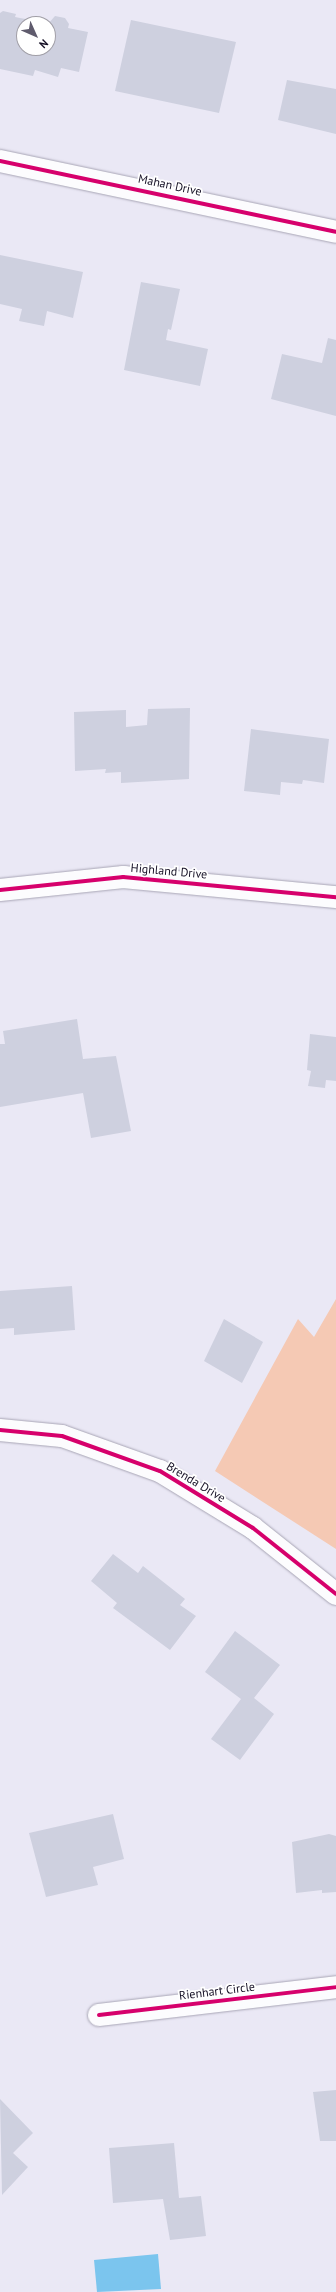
<!DOCTYPE html>
<html>
<head>
<meta charset="utf-8">
<style>
  body { margin:0 }
  #map { position:relative; width:336px; height:2292px; overflow:hidden; background:#eae8f5; font-family:"PT Sans",sans-serif }
  div>[style] { position:absolute }
  .green>* { inset:0; background:#f5c9b4 }
  .water>* { inset:0; background:#7bc5ee }
  .building>* { inset:0; background:#ced0df }
  .roads { filter:drop-shadow(0 0 1px #a8a5b5) drop-shadow(0 0 1px #a8a5b5) }
  .minor>* { height:22px; margin:-11px; padding:0 11px; transform-origin:11px; border-radius:11px; background:#fcfcfe }
  .cycleway>* { height:4px; margin:-2px; padding:0 2px; transform-origin:2px; border-radius:2px; background:#d6006c }
  span { translate:-50% -50%; white-space:nowrap; text-align:center; line-height:1.15; -webkit-text-stroke:3.5px #fff; paint-order:stroke }
  .street-label { font-size:12px; color:#140f24 }
  .north { position:absolute; left:16px; top:16px; width:40px; height:40px; box-sizing:border-box; background:#fff; border:1px solid #a19fa7; border-radius:50%; rotate:135deg; font-size:11px; font-weight:700; line-height:16px; text-align:center; color:#140f24 }
  .north::after { content:''; display:block; margin:auto; width:14px; height:18px; background:#5f5b6d; clip-path:polygon(50% 0,100% 100%,50% 72%,0 100%) }
</style>
</head>
<body>
<div id="map">
  <div class="green">
    <i style="clip-path:polygon(336px 1299px,336px 1549px,215px 1471px,298px 1319px,314px 1337px)"></i>
  </div>
  <div class="water">
    <i style="clip-path:polygon(158px 2254px,161px 2289px,97px 2292px,94px 2260px)"></i>
  </div>
  <div class="building">
    <i style="clip-path:polygon(3px 11px,16px 14px,15px 17px,46px 23px,24px 24px,24px 48px,48px 48px,48px 24px,55px 16px,65px 18px,69px 24px,68px 28px,88px 32px,79px 72px,61px 68px,58px 77px,35px 70px,33px 76px,0 69px,0 13px)"></i>
    <i style="clip-path:polygon(131px 20px,236px 42px,219px 113px,115px 91px)"></i>
    <i style="clip-path:polygon(287px 80px,336px 89px,336px 134px,278px 120px)"></i>
    <i style="clip-path:polygon(0 255px,83px 272px,73px 318px,47px 311px,44px 326px,19px 321px,22px 309px,0 304px)"></i>
    <i style="clip-path:polygon(141px 282px,180px 289px,171px 330px,168px 329px,166px 340px,208px 349px,200px 386px,124px 370px)"></i>
    <i style="clip-path:polygon(328px 338px,336px 340px,336px 416px,271px 399px,282px 354px,322px 363px)"></i>
    <i style="clip-path:polygon(190px 708px,189px 779px,121px 783px,121px 772px,105px 773px,106px 769px,75px 771px,74px 712px,126px 710px,126px 727px,147px 725px,148px 709px)"></i>
    <i style="clip-path:polygon(251px 729px,329px 739px,324px 783px,303px 780px,302px 784px,281px 782px,280px 795px,244px 791px)"></i>
    <i style="clip-path:polygon(77px 1019px,83px 1059px,116px 1056px,131px 1131px,91px 1138px,83px 1093px,0 1107px,0 1044px,5px 1044px,3px 1031px)"></i>
    <i style="clip-path:polygon(310px 1034px,336px 1037px,336px 1081px,326px 1080px,325px 1088px,308px 1086px,311px 1071px,307px 1070px)"></i>
    <i style="clip-path:polygon(72px 1286px,75px 1330px,14px 1335px,14px 1328px,0 1329px,0 1291px)"></i>
    <i style="clip-path:polygon(224px 1319px,263px 1342px,242px 1383px,204px 1361px)"></i>
    <i style="clip-path:polygon(113px 1554px,138px 1573px,143px 1566px,185px 1599px,180px 1605px,196px 1616px,170px 1650px,113px 1608px,117px 1603px,91px 1581px)"></i>
    <i style="clip-path:polygon(235px 1631px,280px 1665px,254px 1698px,274px 1714px,240px 1760px,211px 1739px,241px 1699px,205px 1672px)"></i>
    <i style="clip-path:polygon(113px 1814px,124px 1859px,93px 1867px,98px 1885px,46px 1897px,29px 1833px)"></i>
    <i style="clip-path:polygon(329px 1834px,336px 1836px,336px 1892px,322px 1893px,322px 1890px,296px 1893px,292px 1842px)"></i>
    <i style="clip-path:polygon(336px 2090px,336px 2141px,320px 2141px,313px 2092px)"></i>
    <i style="clip-path:polygon(0 2099px,33px 2133px,13px 2153px,28px 2167px,2px 2195px)"></i>
    <i style="clip-path:polygon(174px 2143px,179px 2198px,201px 2196px,206px 2236px,170px 2240px,163px 2199px,113px 2203px,109px 2148px)"></i>
  </div>
  <div class="roads">
    <div class="minor">
      <i style="left:0;top:161px;width:343px;rotate:11.9deg"></i>
      <i style="left:0;top:890px;width:124px;rotate:-6deg"></i>
      <i style="left:123px;top:877px;width:214px;rotate:5.4deg"></i>
      <i style="left:0;top:1430px;width:62px;rotate:5.5deg"></i>
      <i style="left:62px;top:1436px;width:104px;rotate:19.7deg"></i>
      <i style="left:160px;top:1471px;width:109px;rotate:31.5deg"></i>
      <i style="left:253px;top:1528px;width:106px;rotate:38.5deg"></i>
      <i style="left:99px;top:2015px;width:239px;rotate:-6.7deg"></i>
    </div>
  </div>
  <div class="cycleway">
    <i style="left:0;top:161px;width:343px;rotate:11.9deg"></i>
    <i style="left:0;top:890px;width:124px;rotate:-6deg"></i>
    <i style="left:123px;top:877px;width:214px;rotate:5.4deg"></i>
    <i style="left:0;top:1430px;width:62px;rotate:5.5deg"></i>
    <i style="left:62px;top:1436px;width:104px;rotate:19.7deg"></i>
    <i style="left:160px;top:1471px;width:109px;rotate:31.5deg"></i>
    <i style="left:253px;top:1528px;width:106px;rotate:38.5deg"></i>
    <i style="left:99px;top:2015px;width:239px;rotate:-6.7deg"></i>
  </div>
  <div class="street-label">
    <span style="left:170px;top:185px;rotate:12deg">Mahan Drive</span>
    <span style="left:169px;top:871px;rotate:5deg">Highland Drive</span>
    <span style="left:196px;top:1482px;rotate:31deg">Brenda Drive</span>
    <span style="left:217px;top:1991px;rotate:-7deg">Rienhart Circle</span>
  </div>
  <div class="north">N</div>
</div>
</body>
</html>
